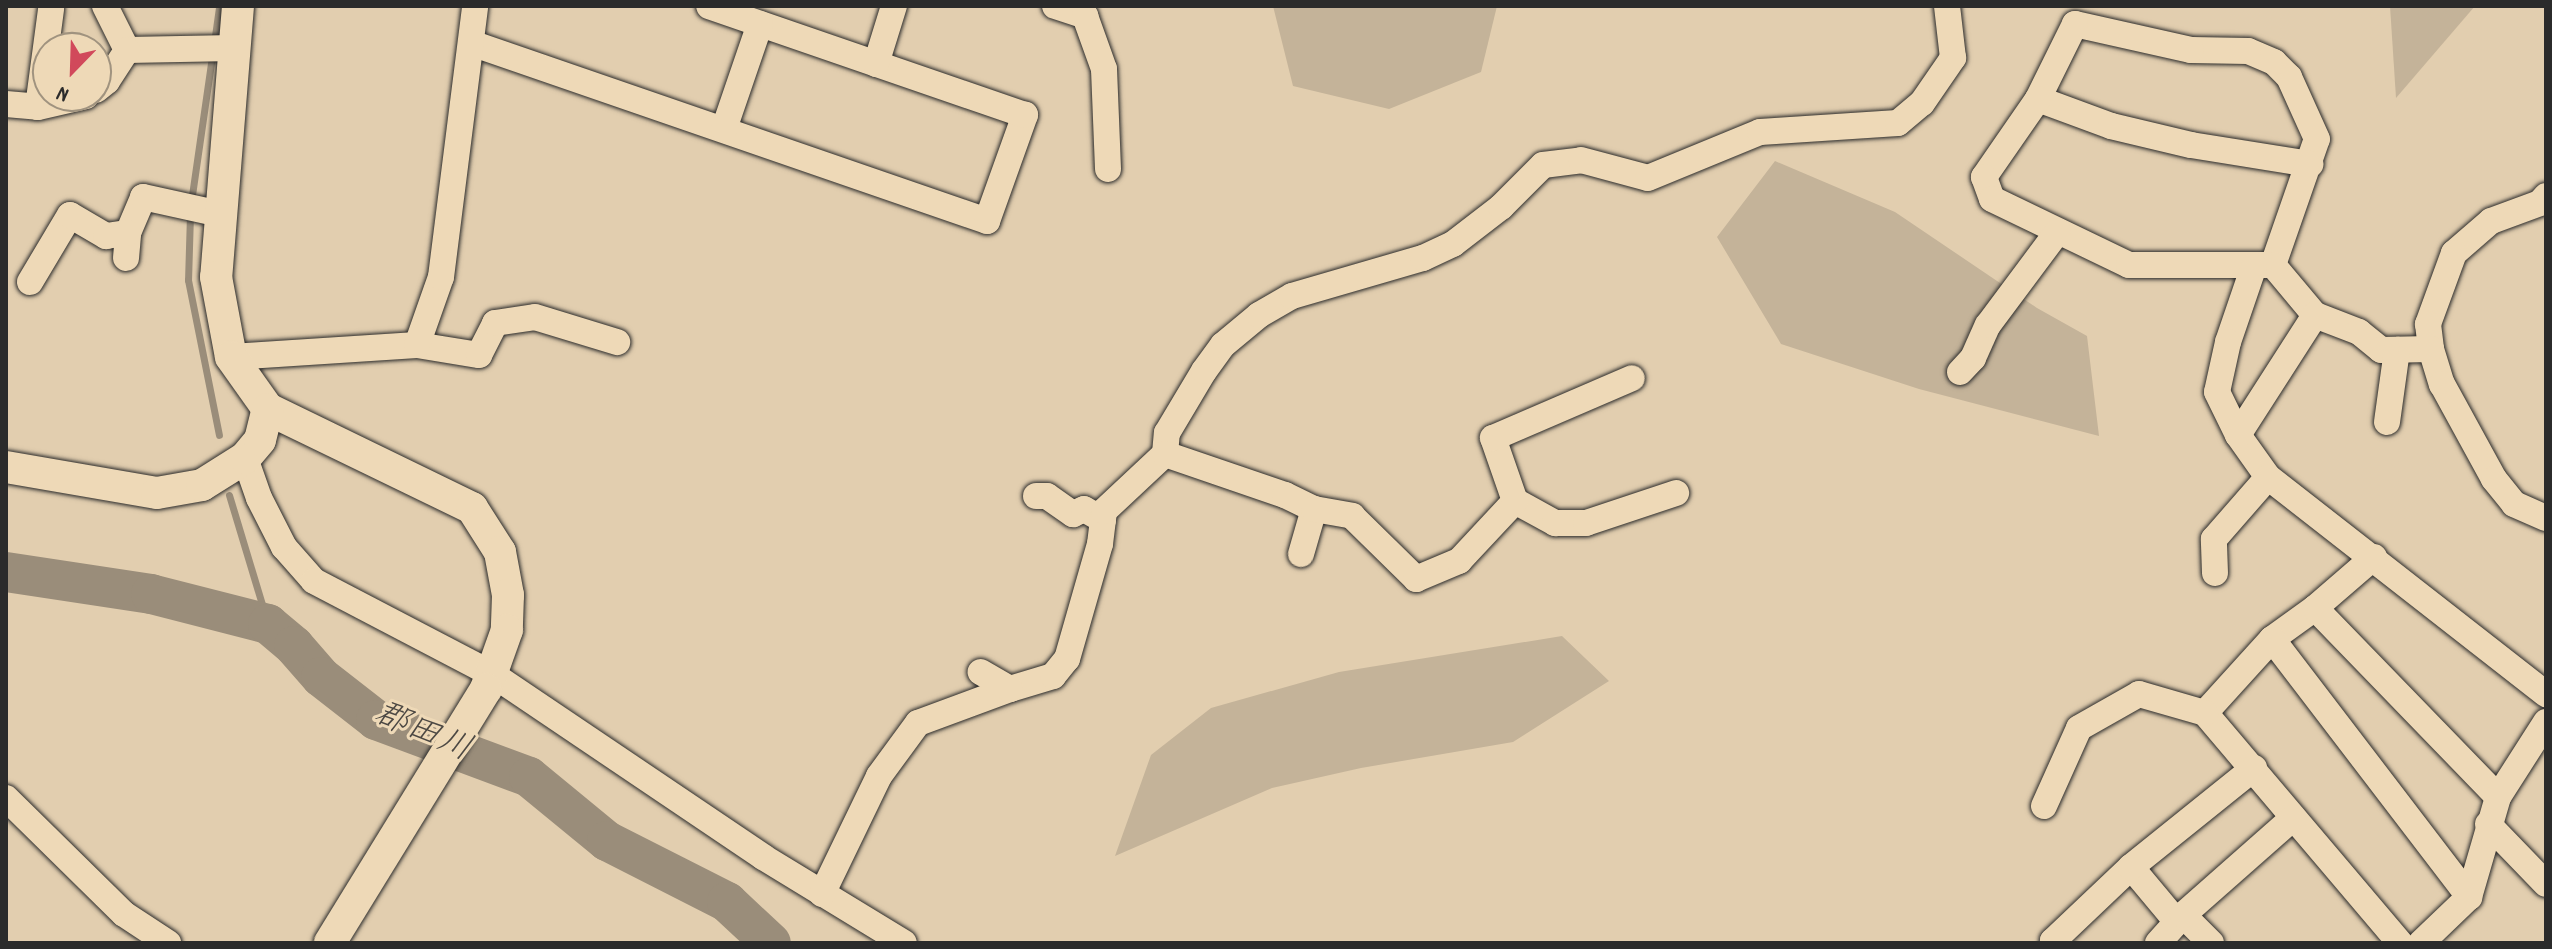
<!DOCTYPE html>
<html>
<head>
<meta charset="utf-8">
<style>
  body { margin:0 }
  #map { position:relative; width:2552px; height:949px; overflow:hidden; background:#e2ceaf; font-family:Dekko,"Klee One",sans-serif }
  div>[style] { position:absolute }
  .green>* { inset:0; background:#c4b399 }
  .stream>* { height:7px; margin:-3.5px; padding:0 3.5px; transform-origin:3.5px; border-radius:3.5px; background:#9a8d7a }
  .river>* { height:40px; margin:-20px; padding:0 20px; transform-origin:20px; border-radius:20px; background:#9a8d7a }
  .roads { filter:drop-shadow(0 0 2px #2b2b2b) drop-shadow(0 0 2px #2b2b2b) }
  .minor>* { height:26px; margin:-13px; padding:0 13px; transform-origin:13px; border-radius:13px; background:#eed9b7 }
  .tertiary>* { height:32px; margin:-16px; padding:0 16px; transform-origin:16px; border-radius:16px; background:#eed9b7 }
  span { translate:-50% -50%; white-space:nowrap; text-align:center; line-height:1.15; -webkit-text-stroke:6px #eed9b7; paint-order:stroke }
  .water-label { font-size:34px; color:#4c4843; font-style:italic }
  .frame { position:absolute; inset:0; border:8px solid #2b2b2b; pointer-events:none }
  .north { position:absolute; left:32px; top:32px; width:80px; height:80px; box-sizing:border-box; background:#eed9b7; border:2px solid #a0937f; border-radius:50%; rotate:203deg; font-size:22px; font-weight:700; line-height:32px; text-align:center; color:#2b2b2b }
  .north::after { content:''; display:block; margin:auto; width:28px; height:36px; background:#d1495b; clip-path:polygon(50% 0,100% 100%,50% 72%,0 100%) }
</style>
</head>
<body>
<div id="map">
  <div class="green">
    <i style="clip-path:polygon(1273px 6px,1497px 6px,1481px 72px,1389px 109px,1293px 86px)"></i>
    <i style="clip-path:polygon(2390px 6px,2475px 6px,2396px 98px)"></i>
    <i style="clip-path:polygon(1775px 161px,1895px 212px,2037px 308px,2087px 336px,2099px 436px,1919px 389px,1781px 344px,1717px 237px)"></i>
    <i style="clip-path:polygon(1562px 636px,1609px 681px,1513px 742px,1361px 768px,1272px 788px,1115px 856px,1151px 755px,1211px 708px,1339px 672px)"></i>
  </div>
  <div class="stream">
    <i style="left:214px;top:43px;width:37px;rotate:-82deg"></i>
    <i style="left:191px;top:202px;width:148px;rotate:-81.8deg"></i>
    <i style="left:190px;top:214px;width:66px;rotate:91.7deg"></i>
    <i style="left:188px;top:280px;width:158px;rotate:78.7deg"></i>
    <i style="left:229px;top:495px;width:135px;rotate:73.2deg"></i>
  </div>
  <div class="river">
    <i style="left:6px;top:572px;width:147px;rotate:8.6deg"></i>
    <i style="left:151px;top:594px;width:121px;rotate:14.4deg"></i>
    <i style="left:268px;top:624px;width:34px;rotate:40deg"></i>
    <i style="left:294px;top:646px;width:41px;rotate:48.9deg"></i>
    <i style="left:321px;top:677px;width:70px;rotate:38deg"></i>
    <i style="left:376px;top:720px;width:163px;rotate:20.4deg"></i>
    <i style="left:529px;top:777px;width:101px;rotate:39.4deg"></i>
    <i style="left:607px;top:841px;width:135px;rotate:26.9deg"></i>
    <i style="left:727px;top:902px;width:60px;rotate:43deg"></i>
  </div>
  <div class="roads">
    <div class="minor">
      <i style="left:105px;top:6px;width:49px;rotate:63.4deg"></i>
      <i style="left:1055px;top:6px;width:32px;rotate:18deg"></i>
      <i style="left:1085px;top:16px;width:56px;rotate:70.3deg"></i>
      <i style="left:1104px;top:69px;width:100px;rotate:87.7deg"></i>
      <i style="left:471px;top:43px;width:546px;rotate:19.03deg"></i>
      <i style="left:987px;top:221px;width:113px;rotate:-70.3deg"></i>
      <i style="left:1025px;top:115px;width:334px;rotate:-161deg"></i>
      <i style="left:127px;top:50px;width:107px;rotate:-1.1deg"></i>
      <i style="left:876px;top:64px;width:61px;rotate:-72.8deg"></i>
      <i style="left:96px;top:90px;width:14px;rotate:-39deg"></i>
      <i style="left:107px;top:81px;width:37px;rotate:-57deg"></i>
      <i style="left:2038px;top:99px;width:78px;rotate:20.3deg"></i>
      <i style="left:2111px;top:126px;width:82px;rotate:13.4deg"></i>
      <i style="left:2191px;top:145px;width:121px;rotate:9.1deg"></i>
      <i style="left:6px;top:104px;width:32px;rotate:5deg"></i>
      <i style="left:38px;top:107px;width:49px;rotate:-12.9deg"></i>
      <i style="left:38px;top:107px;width:99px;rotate:-82.4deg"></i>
      <i style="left:724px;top:129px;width:111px;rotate:-71.1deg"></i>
      <i style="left:2546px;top:196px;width:9px;rotate:131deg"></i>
      <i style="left:2540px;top:203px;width:52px;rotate:159.8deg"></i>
      <i style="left:2491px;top:221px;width:49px;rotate:139.1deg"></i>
      <i style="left:2454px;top:253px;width:76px;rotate:110.1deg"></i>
      <i style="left:2428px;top:324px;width:25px;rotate:83deg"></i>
      <i style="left:2431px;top:349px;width:37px;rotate:73deg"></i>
      <i style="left:2442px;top:384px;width:108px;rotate:61.3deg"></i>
      <i style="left:2494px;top:479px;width:32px;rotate:51deg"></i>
      <i style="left:2514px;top:504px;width:35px;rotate:24deg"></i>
      <i style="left:126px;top:258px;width:25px;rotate:-85deg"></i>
      <i style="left:128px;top:233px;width:39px;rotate:-67deg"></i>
      <i style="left:143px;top:197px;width:79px;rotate:12.4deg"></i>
      <i style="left:2273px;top:265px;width:133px;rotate:-70.8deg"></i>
      <i style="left:2317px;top:139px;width:68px;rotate:-114.3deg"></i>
      <i style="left:2289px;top:77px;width:21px;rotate:-135deg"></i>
      <i style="left:2274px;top:62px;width:28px;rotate:-157deg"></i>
      <i style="left:2248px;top:51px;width:57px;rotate:-179deg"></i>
      <i style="left:2191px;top:50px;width:119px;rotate:-167.4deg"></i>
      <i style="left:2075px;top:24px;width:84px;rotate:116.3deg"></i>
      <i style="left:2038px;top:99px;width:95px;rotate:124.7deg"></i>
      <i style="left:1984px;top:177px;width:23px;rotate:70deg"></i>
      <i style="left:1992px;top:199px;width:152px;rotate:25.7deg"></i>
      <i style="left:2129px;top:265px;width:144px"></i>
      <i style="left:2273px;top:265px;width:65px;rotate:50deg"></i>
      <i style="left:2315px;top:315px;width:47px;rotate:21.1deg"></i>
      <i style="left:2359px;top:332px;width:28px;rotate:39deg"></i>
      <i style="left:2381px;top:350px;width:50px;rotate:-1.1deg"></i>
      <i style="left:2254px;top:266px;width:80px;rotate:108.9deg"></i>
      <i style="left:2228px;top:342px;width:51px;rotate:102.4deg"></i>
      <i style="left:2217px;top:392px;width:48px;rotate:64deg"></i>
      <i style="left:2238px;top:435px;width:52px;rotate:54.5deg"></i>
      <i style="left:2268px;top:477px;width:353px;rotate:38deg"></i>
      <i style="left:30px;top:282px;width:78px;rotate:-59.2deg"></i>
      <i style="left:70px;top:215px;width:42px;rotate:30.3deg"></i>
      <i style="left:106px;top:236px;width:22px;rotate:-8deg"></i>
      <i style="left:417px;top:345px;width:63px;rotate:9.2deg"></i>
      <i style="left:479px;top:355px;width:36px;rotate:-63deg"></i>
      <i style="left:495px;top:323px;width:40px;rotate:-8.5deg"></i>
      <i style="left:535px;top:317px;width:86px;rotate:17deg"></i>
      <i style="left:231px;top:357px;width:186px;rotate:-3.7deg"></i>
      <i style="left:417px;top:345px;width:72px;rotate:-70.6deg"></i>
      <i style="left:441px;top:277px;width:273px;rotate:-82.8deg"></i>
      <i style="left:1960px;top:372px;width:19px;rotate:-47deg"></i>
      <i style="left:1973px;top:358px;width:36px;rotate:-66deg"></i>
      <i style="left:1988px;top:325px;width:117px;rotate:-53.3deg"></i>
      <i style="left:2387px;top:422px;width:73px;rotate:-82.1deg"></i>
      <i style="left:2238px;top:435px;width:143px;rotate:-57.3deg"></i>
      <i style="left:1165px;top:454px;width:21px;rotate:-85deg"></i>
      <i style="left:1167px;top:433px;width:72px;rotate:-59.2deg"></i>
      <i style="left:1204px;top:371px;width:32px;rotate:-54deg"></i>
      <i style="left:1223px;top:345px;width:47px;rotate:-39.8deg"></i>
      <i style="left:1259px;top:315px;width:38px;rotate:-30deg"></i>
      <i style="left:1292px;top:296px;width:136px;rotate:-16.2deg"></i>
      <i style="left:1423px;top:258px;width:33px;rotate:-25deg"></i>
      <i style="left:1453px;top:244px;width:61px;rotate:-37.6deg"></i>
      <i style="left:1501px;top:207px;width:59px;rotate:-45deg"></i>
      <i style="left:1543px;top:165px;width:38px;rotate:-7deg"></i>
      <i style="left:1581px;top:160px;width:69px;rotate:15deg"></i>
      <i style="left:1648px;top:178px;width:121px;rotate:-22.3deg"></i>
      <i style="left:1760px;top:132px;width:138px;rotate:-3.7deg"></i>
      <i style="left:1898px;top:123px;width:31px;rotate:-40deg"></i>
      <i style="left:1922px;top:103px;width:55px;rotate:-55.4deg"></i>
      <i style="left:1953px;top:58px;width:52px;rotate:-96.6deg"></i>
      <i style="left:245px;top:458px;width:42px;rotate:70.7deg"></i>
      <i style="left:259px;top:498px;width:55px;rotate:63deg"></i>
      <i style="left:284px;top:547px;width:45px;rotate:48.6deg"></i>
      <i style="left:314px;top:581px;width:201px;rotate:27.6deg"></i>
      <i style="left:492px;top:674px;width:327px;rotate:34deg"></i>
      <i style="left:763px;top:857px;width:165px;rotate:31.4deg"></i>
      <i style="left:1036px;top:496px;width:11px"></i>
      <i style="left:1047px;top:496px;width:32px;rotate:35deg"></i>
      <i style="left:1073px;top:514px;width:12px;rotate:-24deg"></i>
      <i style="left:1084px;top:509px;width:22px;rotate:30deg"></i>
      <i style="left:1515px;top:501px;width:46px;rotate:28.8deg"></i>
      <i style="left:1555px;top:523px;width:31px"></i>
      <i style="left:1586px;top:523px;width:95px;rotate:-18.4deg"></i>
      <i style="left:1301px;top:554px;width:47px;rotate:-73.9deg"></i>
      <i style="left:2374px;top:557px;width:78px;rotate:139.2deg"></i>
      <i style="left:2315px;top:608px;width:53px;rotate:144.2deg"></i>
      <i style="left:2272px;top:639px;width:100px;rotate:132.2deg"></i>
      <i style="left:2205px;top:713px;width:302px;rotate:49.7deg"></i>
      <i style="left:2215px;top:573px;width:34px;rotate:-92deg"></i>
      <i style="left:2214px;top:539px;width:82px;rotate:-48.9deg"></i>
      <i style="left:2315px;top:608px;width:263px;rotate:45.9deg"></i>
      <i style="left:2272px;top:639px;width:325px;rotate:52.6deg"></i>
      <i style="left:1010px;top:689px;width:45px;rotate:-16.8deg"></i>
      <i style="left:1053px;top:676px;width:22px;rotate:-51deg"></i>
      <i style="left:1067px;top:659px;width:120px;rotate:-74deg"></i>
      <i style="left:1100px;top:544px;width:33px;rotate:-83deg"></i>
      <i style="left:1104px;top:511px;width:83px;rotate:-43.1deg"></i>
      <i style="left:1165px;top:454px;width:127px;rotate:18.9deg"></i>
      <i style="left:1285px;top:495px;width:32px;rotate:26deg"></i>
      <i style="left:1314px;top:509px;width:39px;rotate:10deg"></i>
      <i style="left:1352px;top:516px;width:90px;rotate:44.5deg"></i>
      <i style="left:1416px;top:579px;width:47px;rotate:-22.7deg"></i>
      <i style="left:1459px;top:561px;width:82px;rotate:-47deg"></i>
      <i style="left:1515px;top:501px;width:67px;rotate:-109.2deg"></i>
      <i style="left:1493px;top:438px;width:151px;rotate:-23.3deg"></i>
      <i style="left:6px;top:798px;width:165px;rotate:44.5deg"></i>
      <i style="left:124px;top:914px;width:53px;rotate:33.4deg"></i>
      <i style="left:2044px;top:806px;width:85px;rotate:-65.8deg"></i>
      <i style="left:2079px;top:728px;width:69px;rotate:-29.5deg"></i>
      <i style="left:2139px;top:694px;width:69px;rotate:16.1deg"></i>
      <i style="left:2488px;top:824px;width:83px;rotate:46deg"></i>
      <i style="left:2131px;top:867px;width:72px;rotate:50.1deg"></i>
      <i style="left:822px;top:894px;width:131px;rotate:-64.2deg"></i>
      <i style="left:879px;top:776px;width:66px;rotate:-53.7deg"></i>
      <i style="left:918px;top:723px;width:98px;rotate:-20.3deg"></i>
      <i style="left:1010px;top:689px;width:34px;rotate:-150deg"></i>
      <i style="left:2055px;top:943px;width:3px;rotate:-135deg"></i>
      <i style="left:2053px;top:941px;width:108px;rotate:-43.5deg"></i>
      <i style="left:2131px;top:867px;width:158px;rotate:-38.8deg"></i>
      <i style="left:2158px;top:943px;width:38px;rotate:-48deg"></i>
      <i style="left:2211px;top:943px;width:40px;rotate:-135deg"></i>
      <i style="left:2183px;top:915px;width:147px;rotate:-41.4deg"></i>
      <i style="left:2421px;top:943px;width:66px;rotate:-43.8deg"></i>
      <i style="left:2469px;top:897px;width:104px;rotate:-73.8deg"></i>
      <i style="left:2498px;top:797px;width:89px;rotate:-57.4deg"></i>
    </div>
    <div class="tertiary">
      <i style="left:238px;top:6px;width:272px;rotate:94.6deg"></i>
      <i style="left:216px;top:277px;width:81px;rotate:79.4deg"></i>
      <i style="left:231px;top:357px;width:64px;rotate:54.6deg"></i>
      <i style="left:268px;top:409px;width:227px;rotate:25.9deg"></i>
      <i style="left:472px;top:508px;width:52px;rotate:57.5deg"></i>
      <i style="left:500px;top:552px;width:44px;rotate:79.5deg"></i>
      <i style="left:508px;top:595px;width:35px;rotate:92deg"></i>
      <i style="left:507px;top:630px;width:63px;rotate:109.6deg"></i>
      <i style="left:486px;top:689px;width:298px;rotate:121.6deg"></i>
      <i style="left:6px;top:467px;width:153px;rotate:9.8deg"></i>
      <i style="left:157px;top:493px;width:46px;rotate:-10.1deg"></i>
      <i style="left:202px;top:485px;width:51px;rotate:-32.1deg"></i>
      <i style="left:245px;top:458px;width:23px;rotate:-50deg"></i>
      <i style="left:260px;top:440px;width:32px;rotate:-76deg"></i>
    </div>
  </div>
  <div class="water-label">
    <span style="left:422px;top:734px;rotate:23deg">郡田川</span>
  </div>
  <div class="frame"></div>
  <div class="north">N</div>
</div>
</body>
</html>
